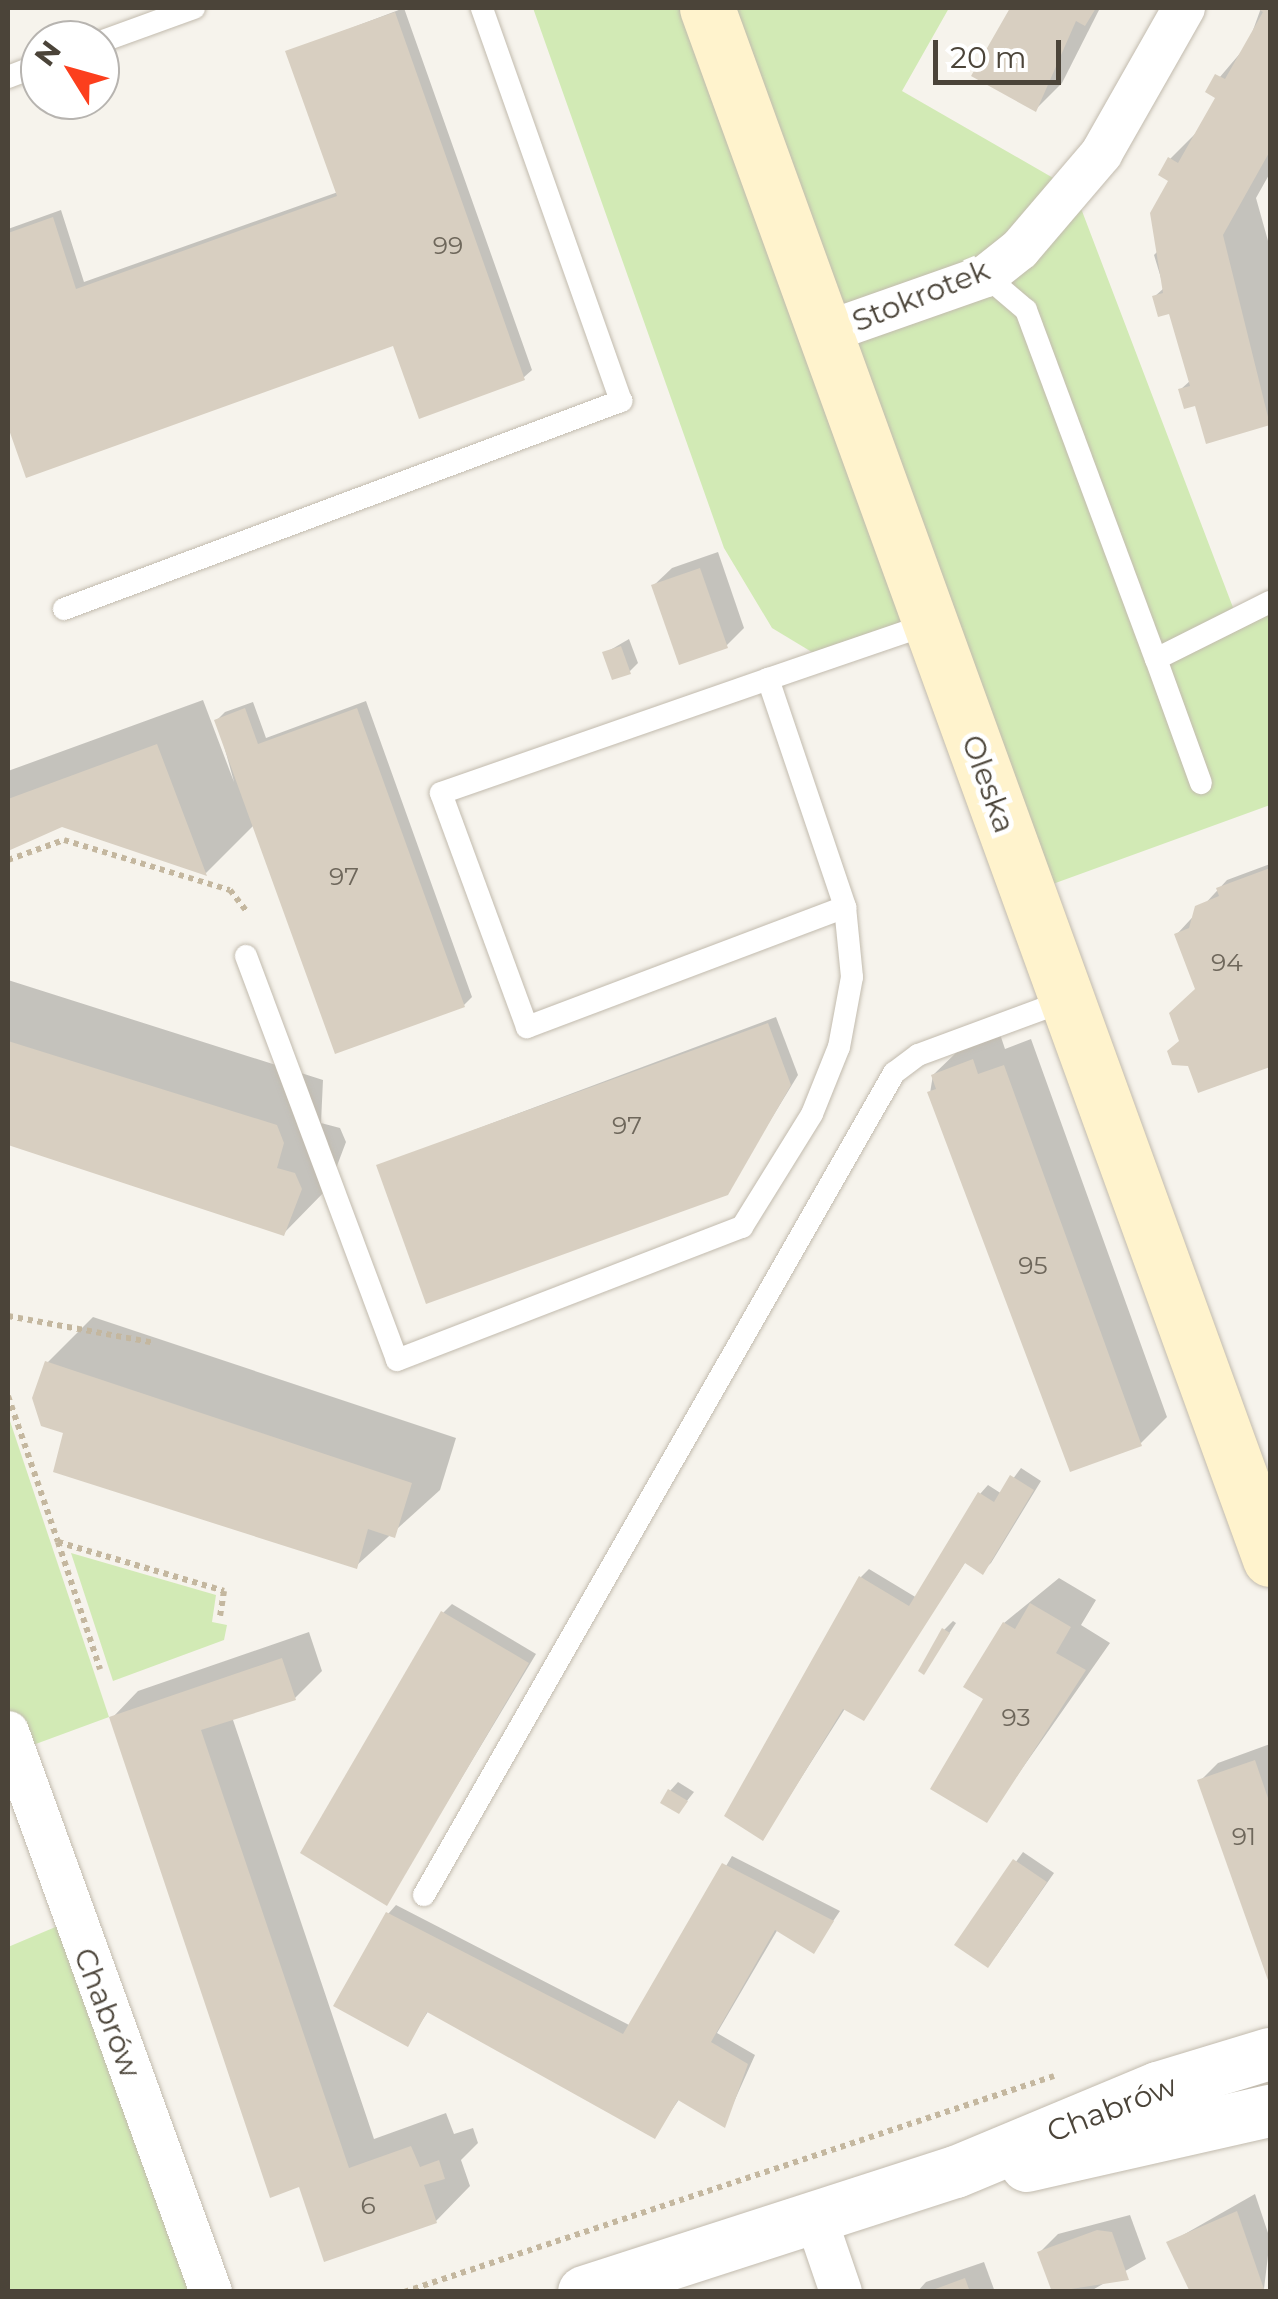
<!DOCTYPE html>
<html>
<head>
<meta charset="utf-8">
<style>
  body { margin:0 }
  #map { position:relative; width:1278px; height:2299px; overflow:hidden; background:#f6f3ec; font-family:Montserrat,sans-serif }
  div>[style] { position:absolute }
  .green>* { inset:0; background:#d2eab5 }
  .shadow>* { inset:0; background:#0003 }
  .building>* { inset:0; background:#d8cfc1 }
  .path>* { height:6px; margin-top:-3px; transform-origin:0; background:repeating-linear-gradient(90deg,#c4b79f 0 5px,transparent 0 10px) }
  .roads { filter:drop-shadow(0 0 2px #c2bbae) drop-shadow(0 0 2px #c2bbae) }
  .service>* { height:22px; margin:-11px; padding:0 11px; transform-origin:11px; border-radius:11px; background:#fff }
  .minor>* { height:42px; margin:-21px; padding:0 21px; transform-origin:21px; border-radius:21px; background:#fff }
  .tertiary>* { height:52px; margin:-26px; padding:0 26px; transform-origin:26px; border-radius:26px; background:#fff }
  .secondary>* { height:55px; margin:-27.5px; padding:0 27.5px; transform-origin:27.5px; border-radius:27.5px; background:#fff3cd }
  span { translate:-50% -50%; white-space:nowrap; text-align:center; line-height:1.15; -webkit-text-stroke:10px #fff; paint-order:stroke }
  .number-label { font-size:25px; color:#6e675b }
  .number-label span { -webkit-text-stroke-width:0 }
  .street-label { font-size:30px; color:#4b4439 }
  .frame { position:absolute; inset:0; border:10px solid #4b4439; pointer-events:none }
  .north { position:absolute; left:20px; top:20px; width:100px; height:100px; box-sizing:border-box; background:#fff; border:2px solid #b7b4b0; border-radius:50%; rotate:307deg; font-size:28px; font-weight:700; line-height:40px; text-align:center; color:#4b4439 }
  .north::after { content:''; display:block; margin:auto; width:35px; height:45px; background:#fc3f1d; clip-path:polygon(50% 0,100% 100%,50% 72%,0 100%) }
  .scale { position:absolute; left:933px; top:40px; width:128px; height:45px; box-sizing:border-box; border:5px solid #4b4439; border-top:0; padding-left:12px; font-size:30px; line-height:35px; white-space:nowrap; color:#4b4439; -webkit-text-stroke:8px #fff; paint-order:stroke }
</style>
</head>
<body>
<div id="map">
  <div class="green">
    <i style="clip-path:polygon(533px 8px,949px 8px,902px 91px,1074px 190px,1237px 618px,1270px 602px,1270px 805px,1028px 893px,929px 625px,825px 660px,772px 628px,724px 548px)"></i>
    <i style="clip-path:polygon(8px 1415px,109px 1717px,14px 1752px,8px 1732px)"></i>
    <i style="clip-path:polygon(71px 1553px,216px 1595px,212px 1622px,227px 1625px,224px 1640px,113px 1681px)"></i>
    <i style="clip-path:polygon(72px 1920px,211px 2291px,8px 2291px,8px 1947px)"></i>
  </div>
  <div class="shadow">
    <i style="clip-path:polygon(404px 8px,532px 370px,523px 378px,394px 343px,27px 475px,8px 419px,8px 229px,61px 210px,84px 282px,338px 192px,288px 52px)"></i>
    <i style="clip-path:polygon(1013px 8px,1100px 8px,1062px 83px,1036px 109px,974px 75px)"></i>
    <i style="clip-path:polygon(1261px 8px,1270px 8px,1270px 173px,1256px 198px,1270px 248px,1270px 422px,1208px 441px,1197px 402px,1181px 389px,1191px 380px,1170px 311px,1154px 297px,1164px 288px,1154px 255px,1162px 247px,1170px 159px,1200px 129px,1218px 97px,1208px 91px,1248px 44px)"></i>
    <i style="clip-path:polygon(718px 552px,744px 628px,726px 646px,653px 586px,672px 568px)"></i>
    <i style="clip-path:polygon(629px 639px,638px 663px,629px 672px,605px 653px)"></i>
    <i style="clip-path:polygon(203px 700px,234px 782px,217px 720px,225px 712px,253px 702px,266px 738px,366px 701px,472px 997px,464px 1005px,254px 825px,206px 873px,62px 824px,8px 845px,8px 771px)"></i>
    <i style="clip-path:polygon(1270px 864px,1270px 1064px,1199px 1090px,1181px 1040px,1197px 989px,1177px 934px,1227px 880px)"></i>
    <i style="clip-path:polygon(8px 980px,323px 1080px,321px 1123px,340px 1128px,346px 1142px,329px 1187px,284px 1233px,8px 1143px)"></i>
    <i style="clip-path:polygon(776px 1017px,798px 1075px,726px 1193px,378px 1166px)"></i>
    <i style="clip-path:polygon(1000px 1034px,1005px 1049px,1031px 1039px,1167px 1417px,1140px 1444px,930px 1093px,933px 1075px,960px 1049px)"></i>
    <i style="clip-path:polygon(93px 1317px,456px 1438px,440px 1490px,356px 1566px,66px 1431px,47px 1363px)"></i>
    <i style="clip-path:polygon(1021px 1468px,1041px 1481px,991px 1563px,982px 1571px,966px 1561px,863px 1718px,846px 1707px,763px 1838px,861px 1577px,869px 1569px,917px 1598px,980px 1494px,988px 1485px,1002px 1494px)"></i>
    <i style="clip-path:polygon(1059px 1578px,1096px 1600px,1081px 1625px,1110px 1643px,986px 1820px,1004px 1623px)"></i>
    <i style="clip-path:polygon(452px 1604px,536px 1654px,387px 1902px,443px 1613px)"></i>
    <i style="clip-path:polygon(953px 1621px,956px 1623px,924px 1672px,944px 1630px)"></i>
    <i style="clip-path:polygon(309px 1632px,322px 1671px,295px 1698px,232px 1717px,374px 2139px,446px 2113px,454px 2134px,473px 2128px,478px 2143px,461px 2160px,470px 2186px,436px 2221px,300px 2184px,112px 1718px,138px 1691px)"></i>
    <i style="clip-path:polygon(1270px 1744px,1270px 1980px,1200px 1781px,1218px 1763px)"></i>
    <i style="clip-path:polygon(678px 1782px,694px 1792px,679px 1811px,670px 1791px)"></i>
    <i style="clip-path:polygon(1023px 1852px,1054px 1873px,996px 1956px,957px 1944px)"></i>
    <i style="clip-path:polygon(732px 1856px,840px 1911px,813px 1951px,778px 1929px,717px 2033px,755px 2055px,724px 2124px,680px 2098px,654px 2136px,429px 2010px,407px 2044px,388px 1914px,396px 1905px,631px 2026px)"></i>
    <i style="clip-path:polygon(1255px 2194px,1270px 2239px,1264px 2289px,1169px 2243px)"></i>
    <i style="clip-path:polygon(1130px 2215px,1146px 2259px,1089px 2292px,1054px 2292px,1040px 2252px,1058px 2234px)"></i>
    <i style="clip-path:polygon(984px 2262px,995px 2292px,917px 2292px,926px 2282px)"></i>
  </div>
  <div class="building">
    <i style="clip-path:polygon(1010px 8px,1096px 8px,1085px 26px,1076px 21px,1036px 112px,971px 76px)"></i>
    <i style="clip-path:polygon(1256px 8px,1270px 8px,1270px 151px,1223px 235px,1270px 425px,1206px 444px,1195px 406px,1184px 409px,1178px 389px,1190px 386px,1169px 314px,1158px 317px,1152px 296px,1163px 293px,1150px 213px,1168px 181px,1158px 175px,1168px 157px,1178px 163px,1215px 98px,1205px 92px,1215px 74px,1225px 79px,1263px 12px)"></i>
    <i style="clip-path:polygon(395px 12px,525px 380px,419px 419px,393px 346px,26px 478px,8px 427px,8px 233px,53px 217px,76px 289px,337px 196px,285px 51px)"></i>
    <i style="clip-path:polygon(700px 568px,728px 648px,679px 665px,651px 585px)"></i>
    <i style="clip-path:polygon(621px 646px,631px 674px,612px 680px,602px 652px)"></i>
    <i style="clip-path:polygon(245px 708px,258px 744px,357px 708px,465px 1007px,335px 1054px,214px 720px)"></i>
    <i style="clip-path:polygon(157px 744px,207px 876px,62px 827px,8px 851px,8px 799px)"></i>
    <i style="clip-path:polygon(1270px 868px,1270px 1067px,1198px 1093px,1188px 1066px,1172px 1065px,1167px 1051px,1179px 1041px,1169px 1013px,1195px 989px,1174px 934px,1189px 928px,1195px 906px,1219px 896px,1216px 888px)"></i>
    <i style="clip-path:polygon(768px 1023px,791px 1085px,728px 1195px,426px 1304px,376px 1165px)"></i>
    <i style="clip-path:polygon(8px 1041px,277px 1125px,284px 1143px,277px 1168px,295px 1173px,302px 1189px,284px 1236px,8px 1145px)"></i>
    <i style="clip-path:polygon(973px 1059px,978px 1074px,1004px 1065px,1142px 1446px,1070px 1472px,927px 1092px,936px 1089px,931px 1075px)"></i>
    <i style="clip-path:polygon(45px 1361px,412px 1483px,395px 1538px,368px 1529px,357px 1569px,53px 1472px,63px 1433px,41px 1426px,32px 1398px)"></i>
    <i style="clip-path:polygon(1010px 1475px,1034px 1490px,983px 1575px,965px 1563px,864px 1721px,843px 1709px,763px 1841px,724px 1816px,859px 1576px,909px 1606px,978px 1492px,994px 1502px)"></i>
    <i style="clip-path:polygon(1030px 1603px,1071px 1627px,1056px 1653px,1086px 1670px,987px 1823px,930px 1789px,983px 1699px,963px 1687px,1003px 1622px,1015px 1629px)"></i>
    <i style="clip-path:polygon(441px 1611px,529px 1663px,387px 1906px,300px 1853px)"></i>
    <i style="clip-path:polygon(942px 1628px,950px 1633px,924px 1675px,918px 1671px)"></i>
    <i style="clip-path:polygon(282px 1658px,296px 1700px,201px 1730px,349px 2168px,411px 2146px,420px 2167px,439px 2160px,445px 2179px,424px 2185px,437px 2223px,324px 2262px,299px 2187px,270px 2198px,109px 1717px)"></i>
    <i style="clip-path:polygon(1255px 1760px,1270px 1804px,1270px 1986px,1197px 1780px)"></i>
    <i style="clip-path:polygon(668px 1789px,688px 1801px,679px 1814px,660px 1803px)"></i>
    <i style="clip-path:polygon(1013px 1859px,1047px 1882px,988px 1968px,954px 1945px)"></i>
    <i style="clip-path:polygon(722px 1863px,834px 1921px,814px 1954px,775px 1930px,711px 2042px,748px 2064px,725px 2128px,678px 2100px,655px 2139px,427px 2012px,408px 2047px,333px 2006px,386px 1912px,623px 2034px)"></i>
    <i style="clip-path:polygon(1237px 2211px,1265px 2292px,1190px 2292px,1166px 2242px)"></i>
    <i style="clip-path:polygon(1097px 2230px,1112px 2232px,1129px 2280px,1052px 2292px,1037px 2252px)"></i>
    <i style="clip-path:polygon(965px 2278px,970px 2292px,930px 2292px,930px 2291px)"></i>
  </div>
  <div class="path">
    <i style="left:8px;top:860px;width:59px;rotate:-19.7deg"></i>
    <i style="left:64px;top:840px;width:173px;rotate:16.8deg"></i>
    <i style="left:230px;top:890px;width:28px;rotate:52deg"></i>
    <i style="left:8px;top:1316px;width:149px;rotate:10.4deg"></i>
    <i style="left:8px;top:1396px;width:154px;rotate:71.1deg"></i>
    <i style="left:58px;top:1542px;width:173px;rotate:16.4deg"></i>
    <i style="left:224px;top:1591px;width:25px;rotate:99deg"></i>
    <i style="left:58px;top:1542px;width:134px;rotate:71.7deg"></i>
    <i style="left:404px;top:2292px;width:685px;rotate:-18.38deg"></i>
  </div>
  <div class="roads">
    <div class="service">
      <i style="left:100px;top:42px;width:100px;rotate:-19.9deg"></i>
      <i style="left:8px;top:77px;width:34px;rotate:-21deg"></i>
      <i style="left:986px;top:276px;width:52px;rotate:40.4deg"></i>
      <i style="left:1026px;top:310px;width:372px;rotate:69.6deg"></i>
      <i style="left:1156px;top:659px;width:127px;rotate:-26.6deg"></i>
      <i style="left:64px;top:609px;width:595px;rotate:-20.48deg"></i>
      <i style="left:621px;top:401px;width:417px;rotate:-109.5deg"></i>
      <i style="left:1156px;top:659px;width:132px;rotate:70.1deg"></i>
      <i style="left:768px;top:679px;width:241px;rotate:71.3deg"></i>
      <i style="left:845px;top:907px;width:340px;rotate:159.3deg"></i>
      <i style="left:527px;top:1027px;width:249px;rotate:-110.2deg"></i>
      <i style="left:441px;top:793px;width:346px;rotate:-19.2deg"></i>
      <i style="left:768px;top:679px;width:170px;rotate:-18.9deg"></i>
      <i style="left:246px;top:956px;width:431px;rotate:69.5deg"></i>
      <i style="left:397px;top:1360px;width:370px;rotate:-21.1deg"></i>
      <i style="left:742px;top:1227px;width:133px;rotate:-58.2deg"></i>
      <i style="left:812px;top:1114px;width:72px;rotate:-68.1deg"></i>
      <i style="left:839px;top:1047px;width:71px;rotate:-79.5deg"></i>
      <i style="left:852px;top:977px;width:70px;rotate:-95.7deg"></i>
      <i style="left:424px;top:1895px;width:947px;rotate:-60.24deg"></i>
      <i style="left:894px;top:1073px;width:30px;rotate:-37deg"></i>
      <i style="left:918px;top:1055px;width:159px;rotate:-20.3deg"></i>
    </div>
    <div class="minor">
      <i style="left:824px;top:333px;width:172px;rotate:-19.4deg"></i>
      <i style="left:986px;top:276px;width:43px;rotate:-38.5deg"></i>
      <i style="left:1020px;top:249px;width:125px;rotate:-49.5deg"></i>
      <i style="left:1101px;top:154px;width:168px;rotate:-60.4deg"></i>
      <i style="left:8px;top:1732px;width:596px;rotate:70.07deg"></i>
      <i style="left:815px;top:2216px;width:80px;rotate:71.1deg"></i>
    </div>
    <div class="tertiary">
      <i style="left:1027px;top:2166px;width:249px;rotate:-12.8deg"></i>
      <i style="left:584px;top:2292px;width:391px;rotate:-17.9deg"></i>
      <i style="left:956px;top:2172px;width:219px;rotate:-22.6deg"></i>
      <i style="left:1158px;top:2088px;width:117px;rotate:-16.9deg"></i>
    </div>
    <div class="secondary">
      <i style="left:707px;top:8px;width:1650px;rotate:70.05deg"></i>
    </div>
  </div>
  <div class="number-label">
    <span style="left:448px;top:245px">99</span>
    <span style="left:344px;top:876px">97</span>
    <span style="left:1227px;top:962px">94</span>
    <span style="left:627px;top:1125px">97</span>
    <span style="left:1033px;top:1265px">95</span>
    <span style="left:1016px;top:1717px">93</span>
    <span style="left:1244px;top:1836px">91</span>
    <span style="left:368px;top:2205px">6</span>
  </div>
  <div class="street-label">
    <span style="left:921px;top:296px;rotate:-22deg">Stokrotek</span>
    <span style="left:988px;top:784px;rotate:70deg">Oleska</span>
    <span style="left:107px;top:2013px;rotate:69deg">Chabrów</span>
    <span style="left:1112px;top:2109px;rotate:-21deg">Chabrów</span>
  </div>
  <div class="frame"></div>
  <div class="north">N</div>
  <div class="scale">20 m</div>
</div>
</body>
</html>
